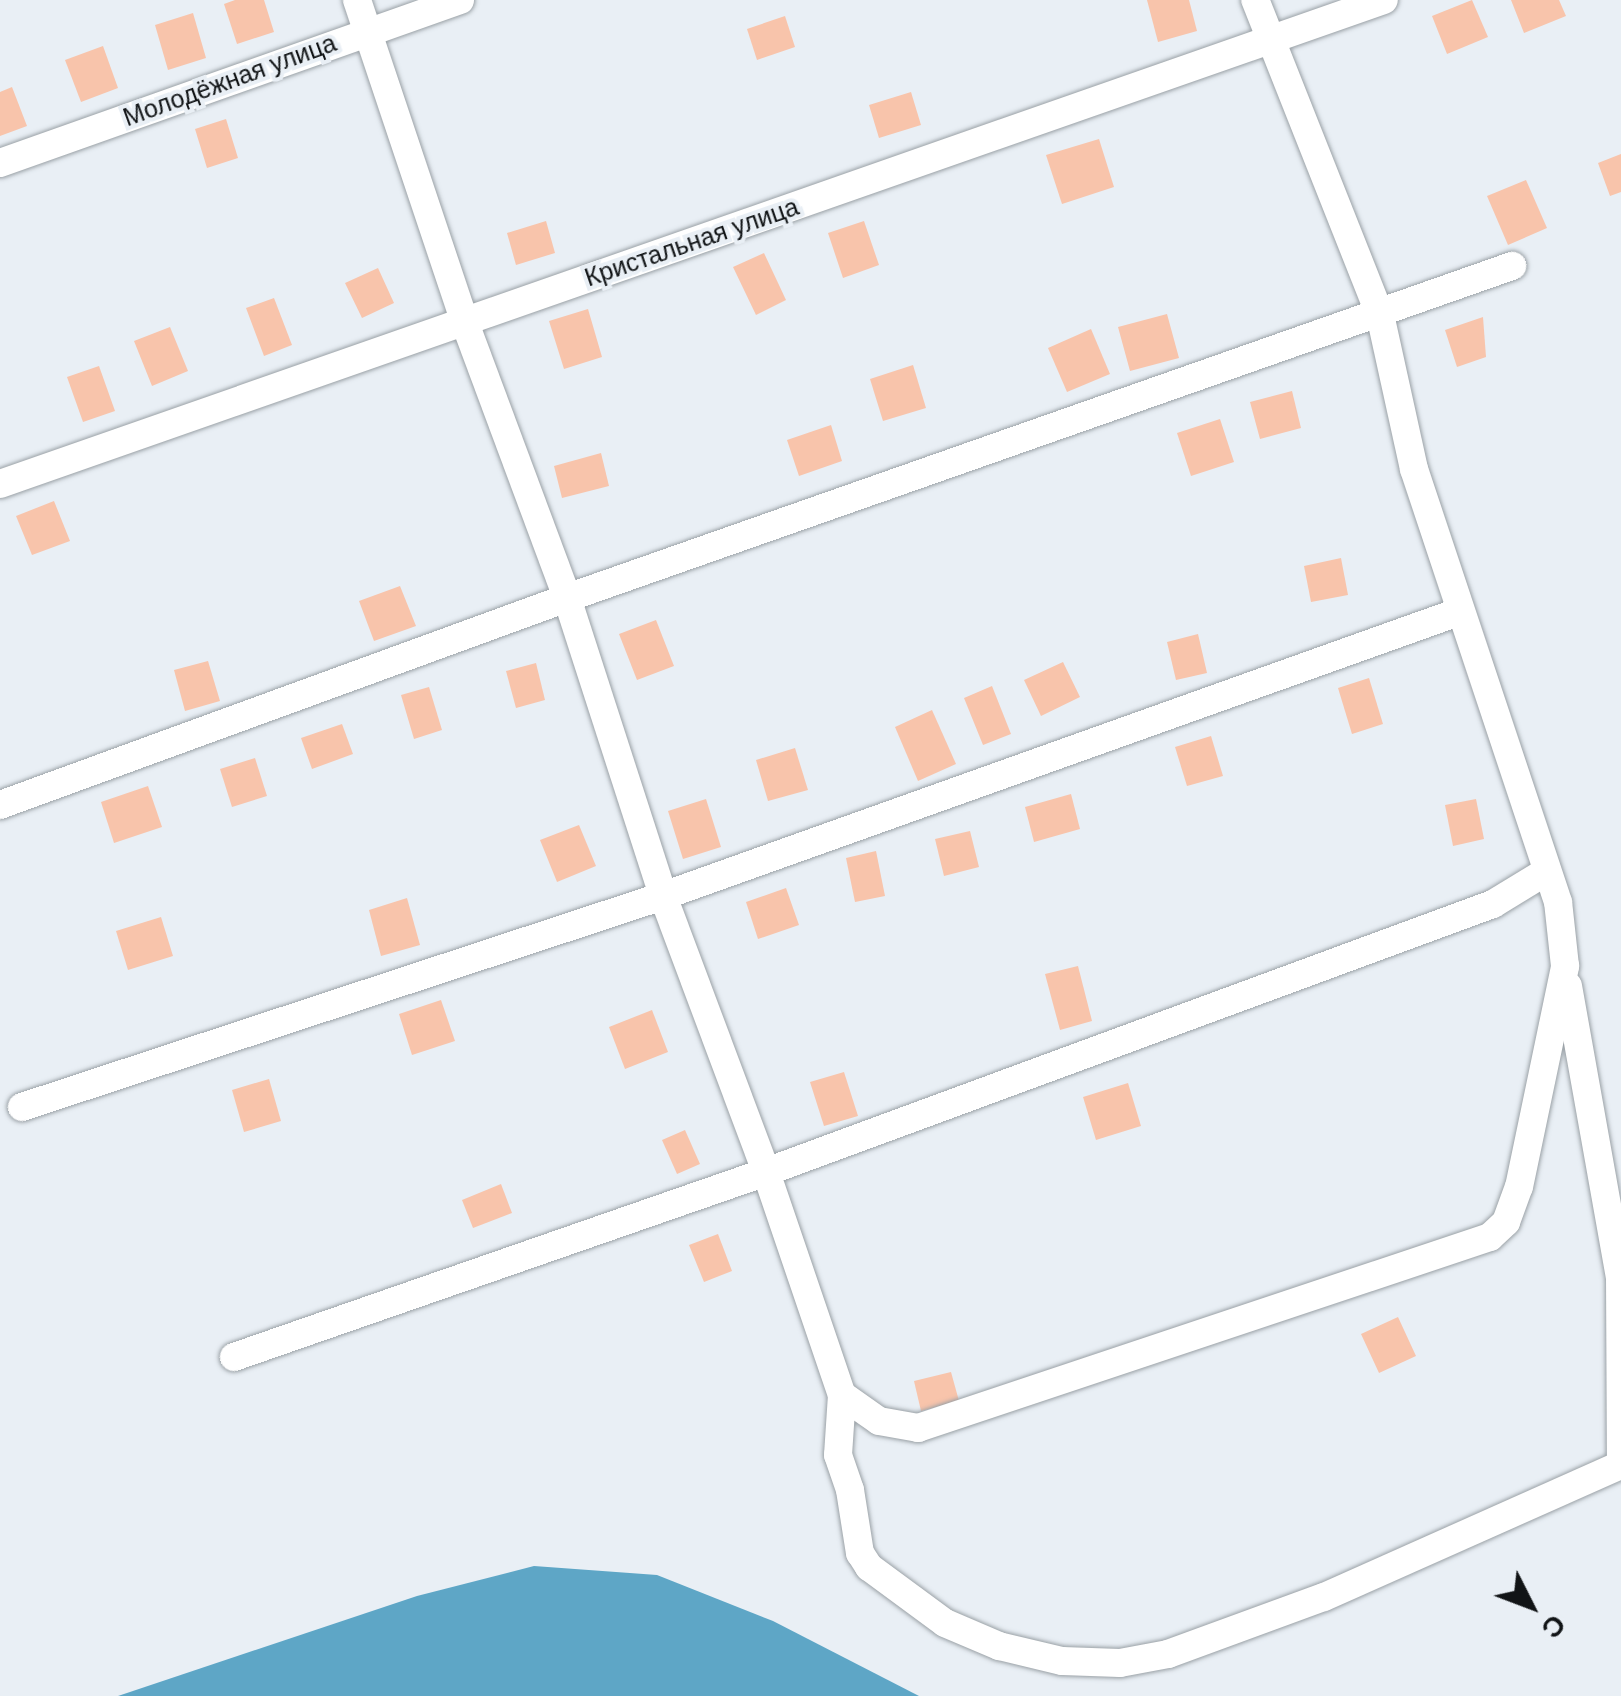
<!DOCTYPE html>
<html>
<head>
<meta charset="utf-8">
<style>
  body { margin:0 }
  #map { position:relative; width:1621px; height:1696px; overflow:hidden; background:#e9eff5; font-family:"DM Sans",sans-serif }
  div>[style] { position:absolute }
  .water>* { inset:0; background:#5ea6c6 }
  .building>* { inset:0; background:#f8c4ab }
  .roads { filter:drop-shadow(0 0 2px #9aa1a6) drop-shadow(0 0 2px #9aa1a6) }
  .street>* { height:28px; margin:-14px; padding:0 14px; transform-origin:14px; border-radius:14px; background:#fff }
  span { translate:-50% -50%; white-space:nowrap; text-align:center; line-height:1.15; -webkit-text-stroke:8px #e9eff5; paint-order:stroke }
  .street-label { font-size:25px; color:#111416 }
  .north { position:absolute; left:1481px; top:1556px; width:100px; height:100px; -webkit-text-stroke:8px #e9eff5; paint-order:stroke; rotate:132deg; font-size:28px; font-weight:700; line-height:40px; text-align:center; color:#111416 }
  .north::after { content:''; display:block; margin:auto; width:35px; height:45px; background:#111416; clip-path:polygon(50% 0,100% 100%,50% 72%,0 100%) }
</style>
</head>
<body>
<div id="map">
  <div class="water">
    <i style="clip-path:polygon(534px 1566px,657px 1575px,773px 1621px,919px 1696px,118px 1696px,417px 1596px)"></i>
  </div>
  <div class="building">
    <i style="clip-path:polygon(235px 0,264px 0,274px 32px,237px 44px,224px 4px)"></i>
    <i style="clip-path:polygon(1147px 0,1189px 0,1197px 31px,1158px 42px)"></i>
    <i style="clip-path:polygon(1472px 0,1488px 37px,1447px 54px,1432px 16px)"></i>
    <i style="clip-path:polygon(1511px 0,1559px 0,1566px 16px,1524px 33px)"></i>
    <i style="clip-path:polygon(193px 13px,206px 58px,168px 70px,155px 25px)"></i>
    <i style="clip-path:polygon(785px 16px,795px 47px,757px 60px,747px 29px)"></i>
    <i style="clip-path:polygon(103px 46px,118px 88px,81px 102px,65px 60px)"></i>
    <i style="clip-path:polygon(12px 87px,27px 126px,0 136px,0 92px)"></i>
    <i style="clip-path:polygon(911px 92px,921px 125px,879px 138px,869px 105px)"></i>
    <i style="clip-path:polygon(226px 119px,238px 158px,207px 168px,195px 129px)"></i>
    <i style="clip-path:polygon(1099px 139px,1114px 187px,1062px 204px,1046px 155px)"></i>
    <i style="clip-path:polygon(1621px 154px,1621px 192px,1610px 196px,1598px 163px)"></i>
    <i style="clip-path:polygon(1526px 180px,1547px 228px,1508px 245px,1487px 196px)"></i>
    <i style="clip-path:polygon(546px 221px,555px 253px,516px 265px,507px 233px)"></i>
    <i style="clip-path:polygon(864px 221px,879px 265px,843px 278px,828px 233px)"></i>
    <i style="clip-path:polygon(764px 253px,786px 300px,756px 315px,733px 267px)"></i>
    <i style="clip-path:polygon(378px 268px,394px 303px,362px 318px,345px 283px)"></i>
    <i style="clip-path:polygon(274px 298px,292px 345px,264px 356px,246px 308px)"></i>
    <i style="clip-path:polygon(588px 309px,602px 357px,564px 369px,549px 321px)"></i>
    <i style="clip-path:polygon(1167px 314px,1179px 358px,1130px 371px,1118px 327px)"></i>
    <i style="clip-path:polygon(1483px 317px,1486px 357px,1457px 367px,1445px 330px)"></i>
    <i style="clip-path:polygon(170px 327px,188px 371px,152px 386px,134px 341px)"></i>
    <i style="clip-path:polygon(1091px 329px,1110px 374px,1067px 392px,1048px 348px)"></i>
    <i style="clip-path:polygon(913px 365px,926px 408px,883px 421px,870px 379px)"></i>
    <i style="clip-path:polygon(99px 366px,115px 411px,83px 422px,67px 377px)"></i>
    <i style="clip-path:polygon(1292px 391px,1301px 428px,1260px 439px,1250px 402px)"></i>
    <i style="clip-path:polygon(1220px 419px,1234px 462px,1191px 476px,1177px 433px)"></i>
    <i style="clip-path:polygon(831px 425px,842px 461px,799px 476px,787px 440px)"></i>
    <i style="clip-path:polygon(601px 453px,609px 486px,562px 498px,554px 466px)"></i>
    <i style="clip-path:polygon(54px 501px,70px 541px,32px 555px,16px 516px)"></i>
    <i style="clip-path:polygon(1341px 558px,1348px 595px,1311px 602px,1304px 566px)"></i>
    <i style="clip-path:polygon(400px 586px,416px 626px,374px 641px,359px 601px)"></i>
    <i style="clip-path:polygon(656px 620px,674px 666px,637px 680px,619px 634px)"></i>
    <i style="clip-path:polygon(1198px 634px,1207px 673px,1176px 680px,1167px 642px)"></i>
    <i style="clip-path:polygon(208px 661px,220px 701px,185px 711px,174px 670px)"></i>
    <i style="clip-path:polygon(1063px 662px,1080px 697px,1041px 716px,1024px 680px)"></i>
    <i style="clip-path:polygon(536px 663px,545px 700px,516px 708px,506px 671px)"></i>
    <i style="clip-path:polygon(1369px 678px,1383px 724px,1352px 734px,1338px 688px)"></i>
    <i style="clip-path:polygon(992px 686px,1011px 734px,983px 745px,964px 698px)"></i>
    <i style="clip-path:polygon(429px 687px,442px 730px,414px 739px,401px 695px)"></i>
    <i style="clip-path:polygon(932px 710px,956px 764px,918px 781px,895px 727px)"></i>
    <i style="clip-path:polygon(342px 724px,353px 754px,312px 769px,301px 738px)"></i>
    <i style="clip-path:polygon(1211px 736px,1223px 776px,1187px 786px,1175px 747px)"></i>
    <i style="clip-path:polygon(795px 748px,808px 790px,768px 801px,756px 760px)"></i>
    <i style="clip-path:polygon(255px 758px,267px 796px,232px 807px,220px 769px)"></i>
    <i style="clip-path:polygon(148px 786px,162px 827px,114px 843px,101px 802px)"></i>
    <i style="clip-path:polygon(1071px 794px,1080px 829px,1034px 842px,1025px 807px)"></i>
    <i style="clip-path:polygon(706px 799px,721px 847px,683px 859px,668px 811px)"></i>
    <i style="clip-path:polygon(1476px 799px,1484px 839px,1453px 846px,1445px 805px)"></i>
    <i style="clip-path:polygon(579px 825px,596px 866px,557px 882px,540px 840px)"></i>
    <i style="clip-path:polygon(970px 831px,979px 867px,944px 876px,935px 839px)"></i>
    <i style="clip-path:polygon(876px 851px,885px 896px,855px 902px,846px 858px)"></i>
    <i style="clip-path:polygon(786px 888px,799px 925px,758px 939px,746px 902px)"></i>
    <i style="clip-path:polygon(407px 898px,420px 945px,381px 956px,369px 910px)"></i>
    <i style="clip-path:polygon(161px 917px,173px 956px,128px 970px,116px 931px)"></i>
    <i style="clip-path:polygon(1078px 966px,1092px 1021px,1060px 1030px,1045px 974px)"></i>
    <i style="clip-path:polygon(441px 1000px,455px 1041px,412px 1055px,399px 1014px)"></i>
    <i style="clip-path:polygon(652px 1010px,668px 1052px,625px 1069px,609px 1027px)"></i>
    <i style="clip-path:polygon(844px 1072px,858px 1116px,824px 1126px,810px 1082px)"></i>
    <i style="clip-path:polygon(269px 1079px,281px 1121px,244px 1132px,232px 1090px)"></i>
    <i style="clip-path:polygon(1128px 1083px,1141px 1126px,1096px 1140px,1083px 1097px)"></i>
    <i style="clip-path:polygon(685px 1130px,700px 1164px,677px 1174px,662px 1140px)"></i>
    <i style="clip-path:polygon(501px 1184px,512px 1213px,473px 1228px,462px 1200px)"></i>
    <i style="clip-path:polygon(718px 1234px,732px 1271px,704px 1282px,689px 1245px)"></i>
    <i style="clip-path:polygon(1398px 1317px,1416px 1356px,1379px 1373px,1361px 1334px)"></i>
    <i style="clip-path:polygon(951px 1372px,959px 1401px,921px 1411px,914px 1381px)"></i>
  </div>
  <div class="roads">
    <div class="street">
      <i style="left:357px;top:0;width:341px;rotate:71.5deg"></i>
      <i style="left:465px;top:323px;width:293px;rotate:69.6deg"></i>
      <i style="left:567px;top:598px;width:313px;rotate:72.1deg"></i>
      <i style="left:663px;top:896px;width:295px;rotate:69.5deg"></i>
      <i style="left:766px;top:1172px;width:236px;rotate:71.2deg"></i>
      <i style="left:842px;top:1395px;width:60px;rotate:93.8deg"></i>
      <i style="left:838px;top:1455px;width:37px;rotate:71deg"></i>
      <i style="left:850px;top:1490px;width:64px;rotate:81deg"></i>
      <i style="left:860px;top:1553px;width:17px;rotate:57deg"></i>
      <i style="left:869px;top:1567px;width:94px;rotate:36.4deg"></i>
      <i style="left:945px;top:1623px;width:59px;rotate:23.1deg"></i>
      <i style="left:999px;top:1646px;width:65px;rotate:13.4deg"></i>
      <i style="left:1062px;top:1661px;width:58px;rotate:2deg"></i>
      <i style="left:1120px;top:1663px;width:49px;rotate:-10.6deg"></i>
      <i style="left:1168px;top:1654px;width:166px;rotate:-20.1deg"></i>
      <i style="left:1324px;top:1597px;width:325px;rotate:-24deg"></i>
      <i style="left:0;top:163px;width:488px;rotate:-19.5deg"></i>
      <i style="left:0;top:484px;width:1466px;rotate:-19.28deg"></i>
      <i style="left:0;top:805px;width:604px;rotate:-20.06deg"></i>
      <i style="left:567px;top:598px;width:1002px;rotate:-19.36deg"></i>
      <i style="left:1568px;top:986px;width:297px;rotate:79.9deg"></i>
      <i style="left:1620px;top:1278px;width:187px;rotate:89.7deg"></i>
      <i style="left:22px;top:1107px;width:675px;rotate:-18.22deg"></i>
      <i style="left:663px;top:896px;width:847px;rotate:-19.65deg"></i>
      <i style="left:234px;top:1357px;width:563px;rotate:-19.17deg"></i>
      <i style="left:766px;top:1172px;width:775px;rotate:-20.24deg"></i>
      <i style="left:1493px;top:904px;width:63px;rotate:-31.4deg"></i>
      <i style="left:842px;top:1395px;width:45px;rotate:35.1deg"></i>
      <i style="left:879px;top:1421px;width:40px;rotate:10deg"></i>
      <i style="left:918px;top:1428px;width:603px;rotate:-18.46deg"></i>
      <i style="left:1490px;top:1237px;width:22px;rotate:-43deg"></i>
      <i style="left:1506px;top:1222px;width:37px;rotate:-70deg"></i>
      <i style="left:1519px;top:1187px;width:226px;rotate:-78.2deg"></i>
      <i style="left:1565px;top:966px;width:64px;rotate:-96.2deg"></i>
      <i style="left:1558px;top:902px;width:456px;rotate:-108.4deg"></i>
      <i style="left:1414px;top:469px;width:158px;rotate:-102.4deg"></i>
      <i style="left:1380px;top:315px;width:339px;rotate:-111.6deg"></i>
    </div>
  </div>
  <div class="street-label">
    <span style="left:230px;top:81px;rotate:-20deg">Молодёжная улица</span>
    <span style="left:692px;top:243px;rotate:-19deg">Кристальная улица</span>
  </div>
  <div class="north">С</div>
</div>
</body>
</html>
